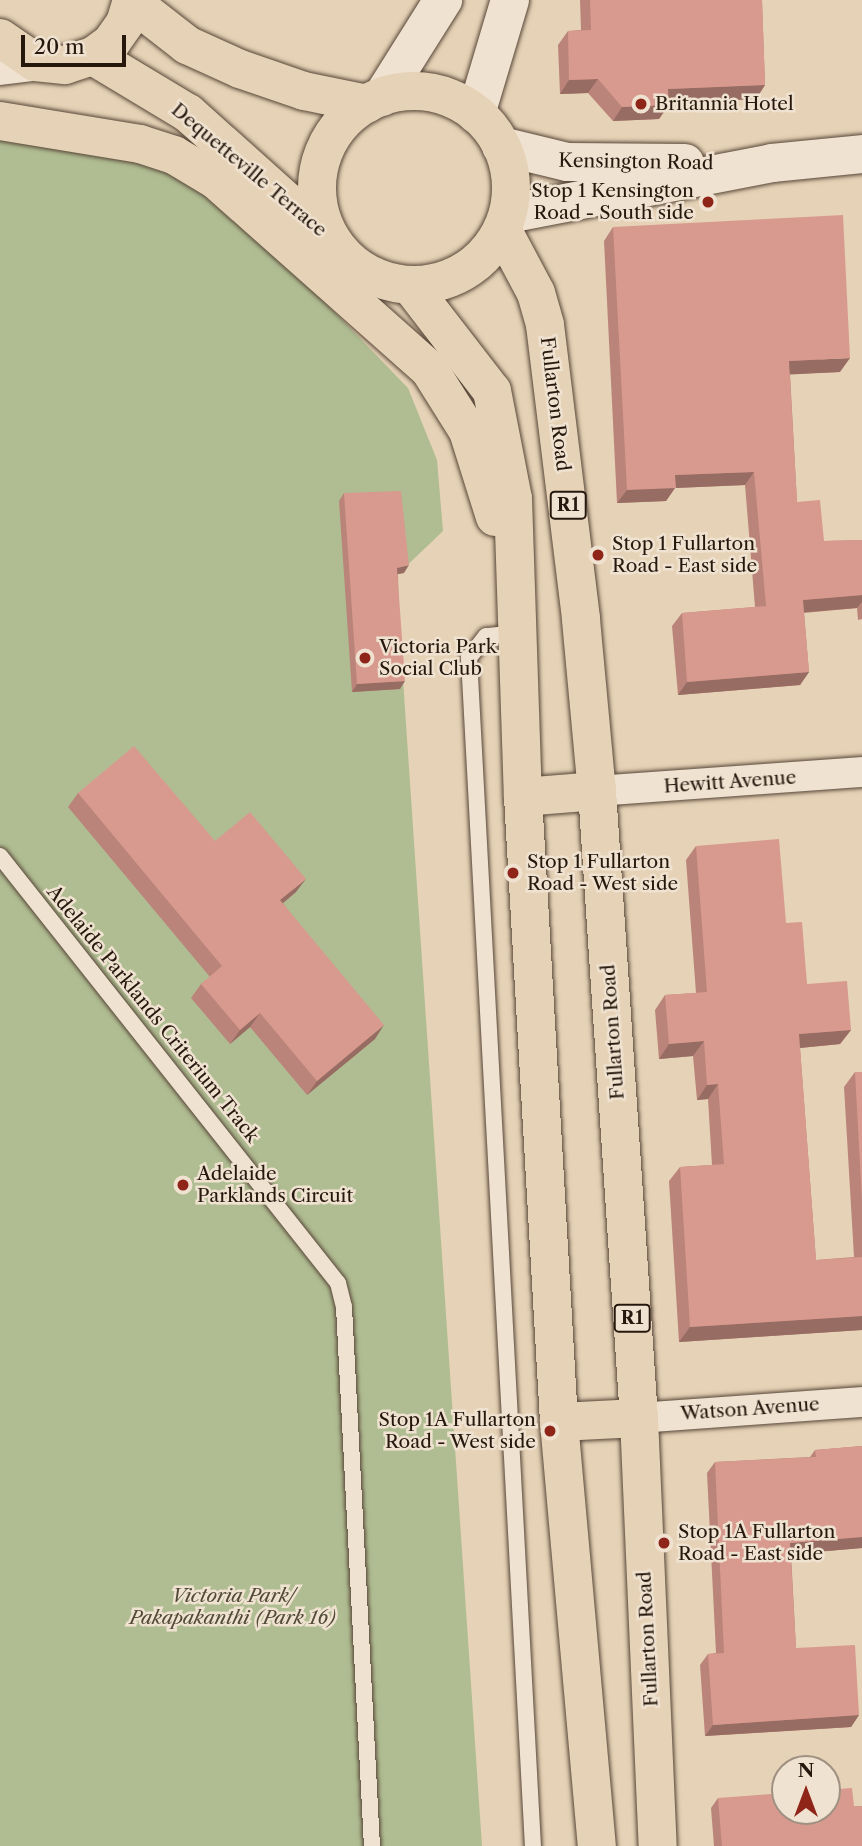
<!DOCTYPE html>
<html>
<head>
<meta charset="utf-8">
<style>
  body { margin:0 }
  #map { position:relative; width:862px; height:1846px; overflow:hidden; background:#e6d2b6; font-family:"Libre Caslon Text",serif }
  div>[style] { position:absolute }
  .green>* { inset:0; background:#b0bd92 }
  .roads { filter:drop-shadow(0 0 2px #574638) drop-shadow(0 0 2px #574638) }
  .service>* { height:16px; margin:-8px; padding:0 8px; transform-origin:8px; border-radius:8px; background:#efe2d0 }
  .minor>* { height:30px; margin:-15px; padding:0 15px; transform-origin:15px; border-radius:15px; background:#efe2d0 }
  .secondary>* { height:38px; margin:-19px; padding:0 19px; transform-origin:19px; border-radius:19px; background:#efe2d0 }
  .trunk>* { height:38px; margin:-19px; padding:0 19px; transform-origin:19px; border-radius:19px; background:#e6d2b6 }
  .trunk>.ring { margin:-19px; padding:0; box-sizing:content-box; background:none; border:38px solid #e6d2b6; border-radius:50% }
  .wall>* { inset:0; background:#ba847a }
  .shaded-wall>* { inset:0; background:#976c63 }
  .building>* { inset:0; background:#d89a8e }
  .dots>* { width:19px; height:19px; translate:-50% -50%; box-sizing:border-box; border:4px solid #efe2d0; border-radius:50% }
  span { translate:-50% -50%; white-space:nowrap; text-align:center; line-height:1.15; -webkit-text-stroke:5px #efe2d0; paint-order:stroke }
  .shield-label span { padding:2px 5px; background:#efe2d0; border:2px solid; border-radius:5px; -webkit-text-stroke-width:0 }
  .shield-label { font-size:18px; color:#27180e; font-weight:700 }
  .poi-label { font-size:19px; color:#27180e }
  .left { translate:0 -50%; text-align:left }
  .right { translate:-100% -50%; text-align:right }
  .street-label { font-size:19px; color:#27180e }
  .park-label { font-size:19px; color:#504a36; font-style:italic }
  .north { position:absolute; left:771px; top:1755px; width:70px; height:70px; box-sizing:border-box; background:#efe2d0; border:2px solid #9f9182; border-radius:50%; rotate:0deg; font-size:19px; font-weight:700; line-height:28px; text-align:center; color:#27180e }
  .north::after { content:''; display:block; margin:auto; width:24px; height:32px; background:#8f2418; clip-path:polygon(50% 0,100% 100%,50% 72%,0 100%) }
  .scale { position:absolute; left:21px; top:35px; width:105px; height:32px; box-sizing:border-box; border:4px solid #27180e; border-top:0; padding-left:9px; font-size:21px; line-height:24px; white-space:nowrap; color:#27180e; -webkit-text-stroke:5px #efe2d0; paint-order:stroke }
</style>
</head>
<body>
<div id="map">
  <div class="green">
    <i style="clip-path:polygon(0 133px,138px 155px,234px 208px,408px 388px,437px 460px,443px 531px,396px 576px,482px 1846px,0 1846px)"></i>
  </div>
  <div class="roads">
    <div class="service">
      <i style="left:517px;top:633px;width:31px;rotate:174deg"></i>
      <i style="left:486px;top:636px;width:28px;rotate:128deg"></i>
      <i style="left:469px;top:658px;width:1190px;rotate:86.92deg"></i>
      <i style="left:0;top:856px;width:545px;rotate:51.64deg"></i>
      <i style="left:338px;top:1283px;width:25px;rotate:76deg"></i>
      <i style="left:344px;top:1307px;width:540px;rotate:87.03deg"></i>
    </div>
    <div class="minor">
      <i style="left:597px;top:791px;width:266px;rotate:-4.1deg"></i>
      <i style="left:639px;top:1418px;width:224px;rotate:-4.1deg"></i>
    </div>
    <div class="secondary">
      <i style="left:0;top:66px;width:35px;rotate:-7deg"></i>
      <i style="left:382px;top:97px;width:115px;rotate:-57.8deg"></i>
      <i style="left:476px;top:114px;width:119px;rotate:-73.4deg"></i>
      <i style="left:501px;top:146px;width:68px;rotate:13.6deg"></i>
      <i style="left:567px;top:162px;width:118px;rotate:0.5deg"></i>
      <i style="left:508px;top:214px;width:269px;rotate:-10.9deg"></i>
      <i style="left:772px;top:163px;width:90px;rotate:-5.7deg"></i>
    </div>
    <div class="trunk">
      <i style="left:132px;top:2px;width:70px;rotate:38deg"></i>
      <i style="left:187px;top:45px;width:58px;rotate:24.4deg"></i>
      <i style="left:240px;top:69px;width:68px;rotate:19deg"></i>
      <i style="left:304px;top:91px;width:64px;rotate:11.7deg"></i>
      <i style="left:0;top:38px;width:42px;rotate:34.4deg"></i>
      <i style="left:35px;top:62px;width:30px;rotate:6deg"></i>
      <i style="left:65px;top:65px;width:29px;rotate:-18deg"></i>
      <i style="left:93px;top:56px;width:22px;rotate:-36deg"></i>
      <i style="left:111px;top:43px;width:24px;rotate:-55deg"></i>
      <i style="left:125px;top:23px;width:24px;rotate:-73deg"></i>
      <i style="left:93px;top:56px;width:111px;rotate:31deg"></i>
      <i style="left:188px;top:113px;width:188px;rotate:41.8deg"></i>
      <i class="ring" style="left:317px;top:91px;width:156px;height:156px"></i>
      <i style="left:0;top:121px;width:142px;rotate:9.3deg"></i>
      <i style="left:140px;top:144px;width:36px;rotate:18deg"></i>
      <i style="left:174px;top:155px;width:49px;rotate:30.8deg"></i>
      <i style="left:216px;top:180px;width:285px;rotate:41.6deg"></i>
      <i style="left:429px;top:369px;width:73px;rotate:57.8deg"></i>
      <i style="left:468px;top:431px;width:90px;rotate:72.6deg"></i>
      <i style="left:502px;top:229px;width:72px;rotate:62deg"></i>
      <i style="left:536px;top:293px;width:33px;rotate:74deg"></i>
      <i style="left:545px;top:325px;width:297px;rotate:83deg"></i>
      <i style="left:581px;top:620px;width:172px;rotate:84.7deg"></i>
      <i style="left:597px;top:791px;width:628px;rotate:86.17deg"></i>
      <i style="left:639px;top:1418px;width:428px;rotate:87.5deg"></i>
      <i style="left:410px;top:285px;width:134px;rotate:52.3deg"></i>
      <i style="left:492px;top:391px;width:110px;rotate:79deg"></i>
      <i style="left:513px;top:499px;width:298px;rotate:88.1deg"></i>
      <i style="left:523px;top:797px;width:626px;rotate:86.7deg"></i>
      <i style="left:559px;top:1422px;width:426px;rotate:84.9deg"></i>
      <i style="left:523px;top:797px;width:74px;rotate:-4.6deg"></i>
      <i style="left:559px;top:1422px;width:80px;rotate:-2.9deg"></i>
    </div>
  </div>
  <div class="wall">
    <i style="clip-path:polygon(580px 0,762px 0,765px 85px,756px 99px,669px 103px,659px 119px,613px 121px,588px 93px,560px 94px,558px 45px,568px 31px,581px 30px)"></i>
    <i style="clip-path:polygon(613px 227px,840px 372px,790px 374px,797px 502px,824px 541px,862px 540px,862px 619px,858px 620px,857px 608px,804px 613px,809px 672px,800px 685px,678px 695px,672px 626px,682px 613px,755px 607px,745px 485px,675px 488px,666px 501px,617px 503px,604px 241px)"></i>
    <i style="clip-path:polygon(344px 493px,404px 573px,398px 574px,400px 689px,352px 692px,339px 501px)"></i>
    <i style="clip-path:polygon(78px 793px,215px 841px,296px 892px,283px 903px,375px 1039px,307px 1095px,250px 1027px,230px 1044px,191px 998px,201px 984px,210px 977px,68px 807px)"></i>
    <i style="clip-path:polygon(696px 846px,786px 923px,807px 984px,851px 1030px,840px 1044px,800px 1048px,816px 1260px,854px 1257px,844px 1087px,855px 1072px,862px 1072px,862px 1330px,679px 1342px,669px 1181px,680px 1167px,712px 1165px,708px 1099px,697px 1100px,693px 1056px,659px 1059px,655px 1010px,665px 995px,696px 993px,686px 860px)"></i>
    <i style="clip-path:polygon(862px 1446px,862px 1548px,791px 1554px,796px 1648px,859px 1715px,851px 1727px,705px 1736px,700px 1665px,708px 1654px,716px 1653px,707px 1473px,715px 1462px,810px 1457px,815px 1450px)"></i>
    <i style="clip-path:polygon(718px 1798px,854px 1806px,862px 1846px,714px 1846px,711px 1808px)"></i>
  </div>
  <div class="shaded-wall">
    <i style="clip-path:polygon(598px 79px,588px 93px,560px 94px,569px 80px)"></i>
    <i style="clip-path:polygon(765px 85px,756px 99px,659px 103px,668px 89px)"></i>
    <i style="clip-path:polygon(669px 105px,659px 119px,613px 121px,622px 107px)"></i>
    <i style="clip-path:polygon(850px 358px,840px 372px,780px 375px,789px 361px)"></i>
    <i style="clip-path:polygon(754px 472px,745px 485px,675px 488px,666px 501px,617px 503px,627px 490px,675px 475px)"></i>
    <i style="clip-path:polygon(409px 565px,404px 573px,392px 575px,397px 568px)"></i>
    <i style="clip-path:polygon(862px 595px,862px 602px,857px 608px,794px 613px,803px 600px)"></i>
    <i style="clip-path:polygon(809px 672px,800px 685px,678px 695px,687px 682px)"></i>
    <i style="clip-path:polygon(405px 681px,400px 689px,352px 692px,357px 684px)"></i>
    <i style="clip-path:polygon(306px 879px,296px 892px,270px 914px,280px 900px)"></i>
    <i style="clip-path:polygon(260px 1013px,250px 1027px,230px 1044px,240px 1030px)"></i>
    <i style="clip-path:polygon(384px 1025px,375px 1039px,307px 1095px,317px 1081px)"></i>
    <i style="clip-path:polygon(851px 1030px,840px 1044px,789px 1049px,799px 1034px)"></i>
    <i style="clip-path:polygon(704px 1041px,693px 1056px,659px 1059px,669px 1044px)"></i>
    <i style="clip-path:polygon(718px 1084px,708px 1099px,697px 1100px,707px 1085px)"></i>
    <i style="clip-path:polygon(862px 1316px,862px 1330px,679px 1342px,690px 1327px)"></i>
    <i style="clip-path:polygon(862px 1537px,862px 1548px,782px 1555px,790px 1543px)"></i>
    <i style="clip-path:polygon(859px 1715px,851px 1727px,705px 1736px,713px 1725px)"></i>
  </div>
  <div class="building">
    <i style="clip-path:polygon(590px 0,762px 0,765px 85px,668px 89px,669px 105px,622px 107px,598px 79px,569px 80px,568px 31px,591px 30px)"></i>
    <i style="clip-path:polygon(843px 215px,850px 358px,789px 361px,797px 502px,820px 500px,824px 541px,862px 540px,862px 595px,803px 600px,809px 672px,687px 682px,682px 613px,766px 606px,754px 472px,675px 475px,676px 488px,627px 490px,613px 227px)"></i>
    <i style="clip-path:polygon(401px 491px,409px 565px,397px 568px,405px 681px,357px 684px,344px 493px)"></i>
    <i style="clip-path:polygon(134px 746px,215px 841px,250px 812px,306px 879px,280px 900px,384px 1025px,317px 1081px,260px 1013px,240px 1030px,201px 984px,222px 966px,78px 793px)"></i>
    <i style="clip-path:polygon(779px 839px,786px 923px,802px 922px,807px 984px,847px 981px,851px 1030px,799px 1034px,816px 1260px,862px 1257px,862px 1316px,690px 1327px,680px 1167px,724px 1164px,718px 1084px,707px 1085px,704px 1041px,669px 1044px,665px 995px,707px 992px,696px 846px)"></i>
    <i style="clip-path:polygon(855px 1072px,862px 1072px,862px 1201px)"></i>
    <i style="clip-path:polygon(862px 1446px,862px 1537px,790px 1543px,796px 1648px,855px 1645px,859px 1715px,713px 1725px,708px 1654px,724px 1653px,715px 1462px,816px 1457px,815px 1450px)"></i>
    <i style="clip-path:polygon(852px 1788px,854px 1806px,862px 1806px,862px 1846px,722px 1846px,718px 1798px,785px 1793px,785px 1811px,827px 1811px,827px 1790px)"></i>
  </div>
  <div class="dots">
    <i style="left:641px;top:104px;background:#8f2418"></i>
    <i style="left:708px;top:202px;background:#8f2418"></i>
    <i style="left:598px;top:555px;background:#8f2418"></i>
    <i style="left:365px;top:658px;background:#8f2418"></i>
    <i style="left:513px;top:873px;background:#8f2418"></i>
    <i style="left:183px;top:1185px;background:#8f2418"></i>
    <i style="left:550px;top:1431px;background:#8f2418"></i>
    <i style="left:664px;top:1543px;background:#8f2418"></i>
  </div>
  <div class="shield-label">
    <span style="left:568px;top:505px">R1</span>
    <span style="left:632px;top:1318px">R1</span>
  </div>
  <div class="poi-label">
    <span class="left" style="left:655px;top:104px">Britannia Hotel</span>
    <span class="right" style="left:694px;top:202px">Stop 1 Kensington<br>Road - South side</span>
    <span class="left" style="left:612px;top:555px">Stop 1 Fullarton<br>Road - East side</span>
    <span class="left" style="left:379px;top:658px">Victoria Park<br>Social Club</span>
    <span class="left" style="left:527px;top:873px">Stop 1 Fullarton<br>Road - West side</span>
    <span class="left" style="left:197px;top:1185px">Adelaide<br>Parklands Circuit</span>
    <span class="right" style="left:536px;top:1431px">Stop 1A Fullarton<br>Road - West side</span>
    <span class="left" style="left:678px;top:1543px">Stop 1A Fullarton<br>Road - East side</span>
  </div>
  <div class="street-label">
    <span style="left:636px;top:162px;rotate:1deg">Kensington Road</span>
    <span style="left:249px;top:170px;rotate:40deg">Dequetteville Terrace</span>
    <span style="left:555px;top:404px;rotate:83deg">Fullarton Road</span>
    <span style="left:730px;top:782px;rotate:-4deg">Hewitt Avenue</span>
    <span style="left:153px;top:1014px;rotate:51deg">Adelaide Parklands Criterium Track</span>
    <span style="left:613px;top:1032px;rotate:-94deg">Fullarton Road</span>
    <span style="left:750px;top:1409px;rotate:-4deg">Watson Avenue</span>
    <span style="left:648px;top:1639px;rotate:-93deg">Fullarton Road</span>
  </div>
  <div class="park-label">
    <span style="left:233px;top:1607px">Victoria Park/<br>Pakapakanthi (Park 16)</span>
  </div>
  <div class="north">N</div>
  <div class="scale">20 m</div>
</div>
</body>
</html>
